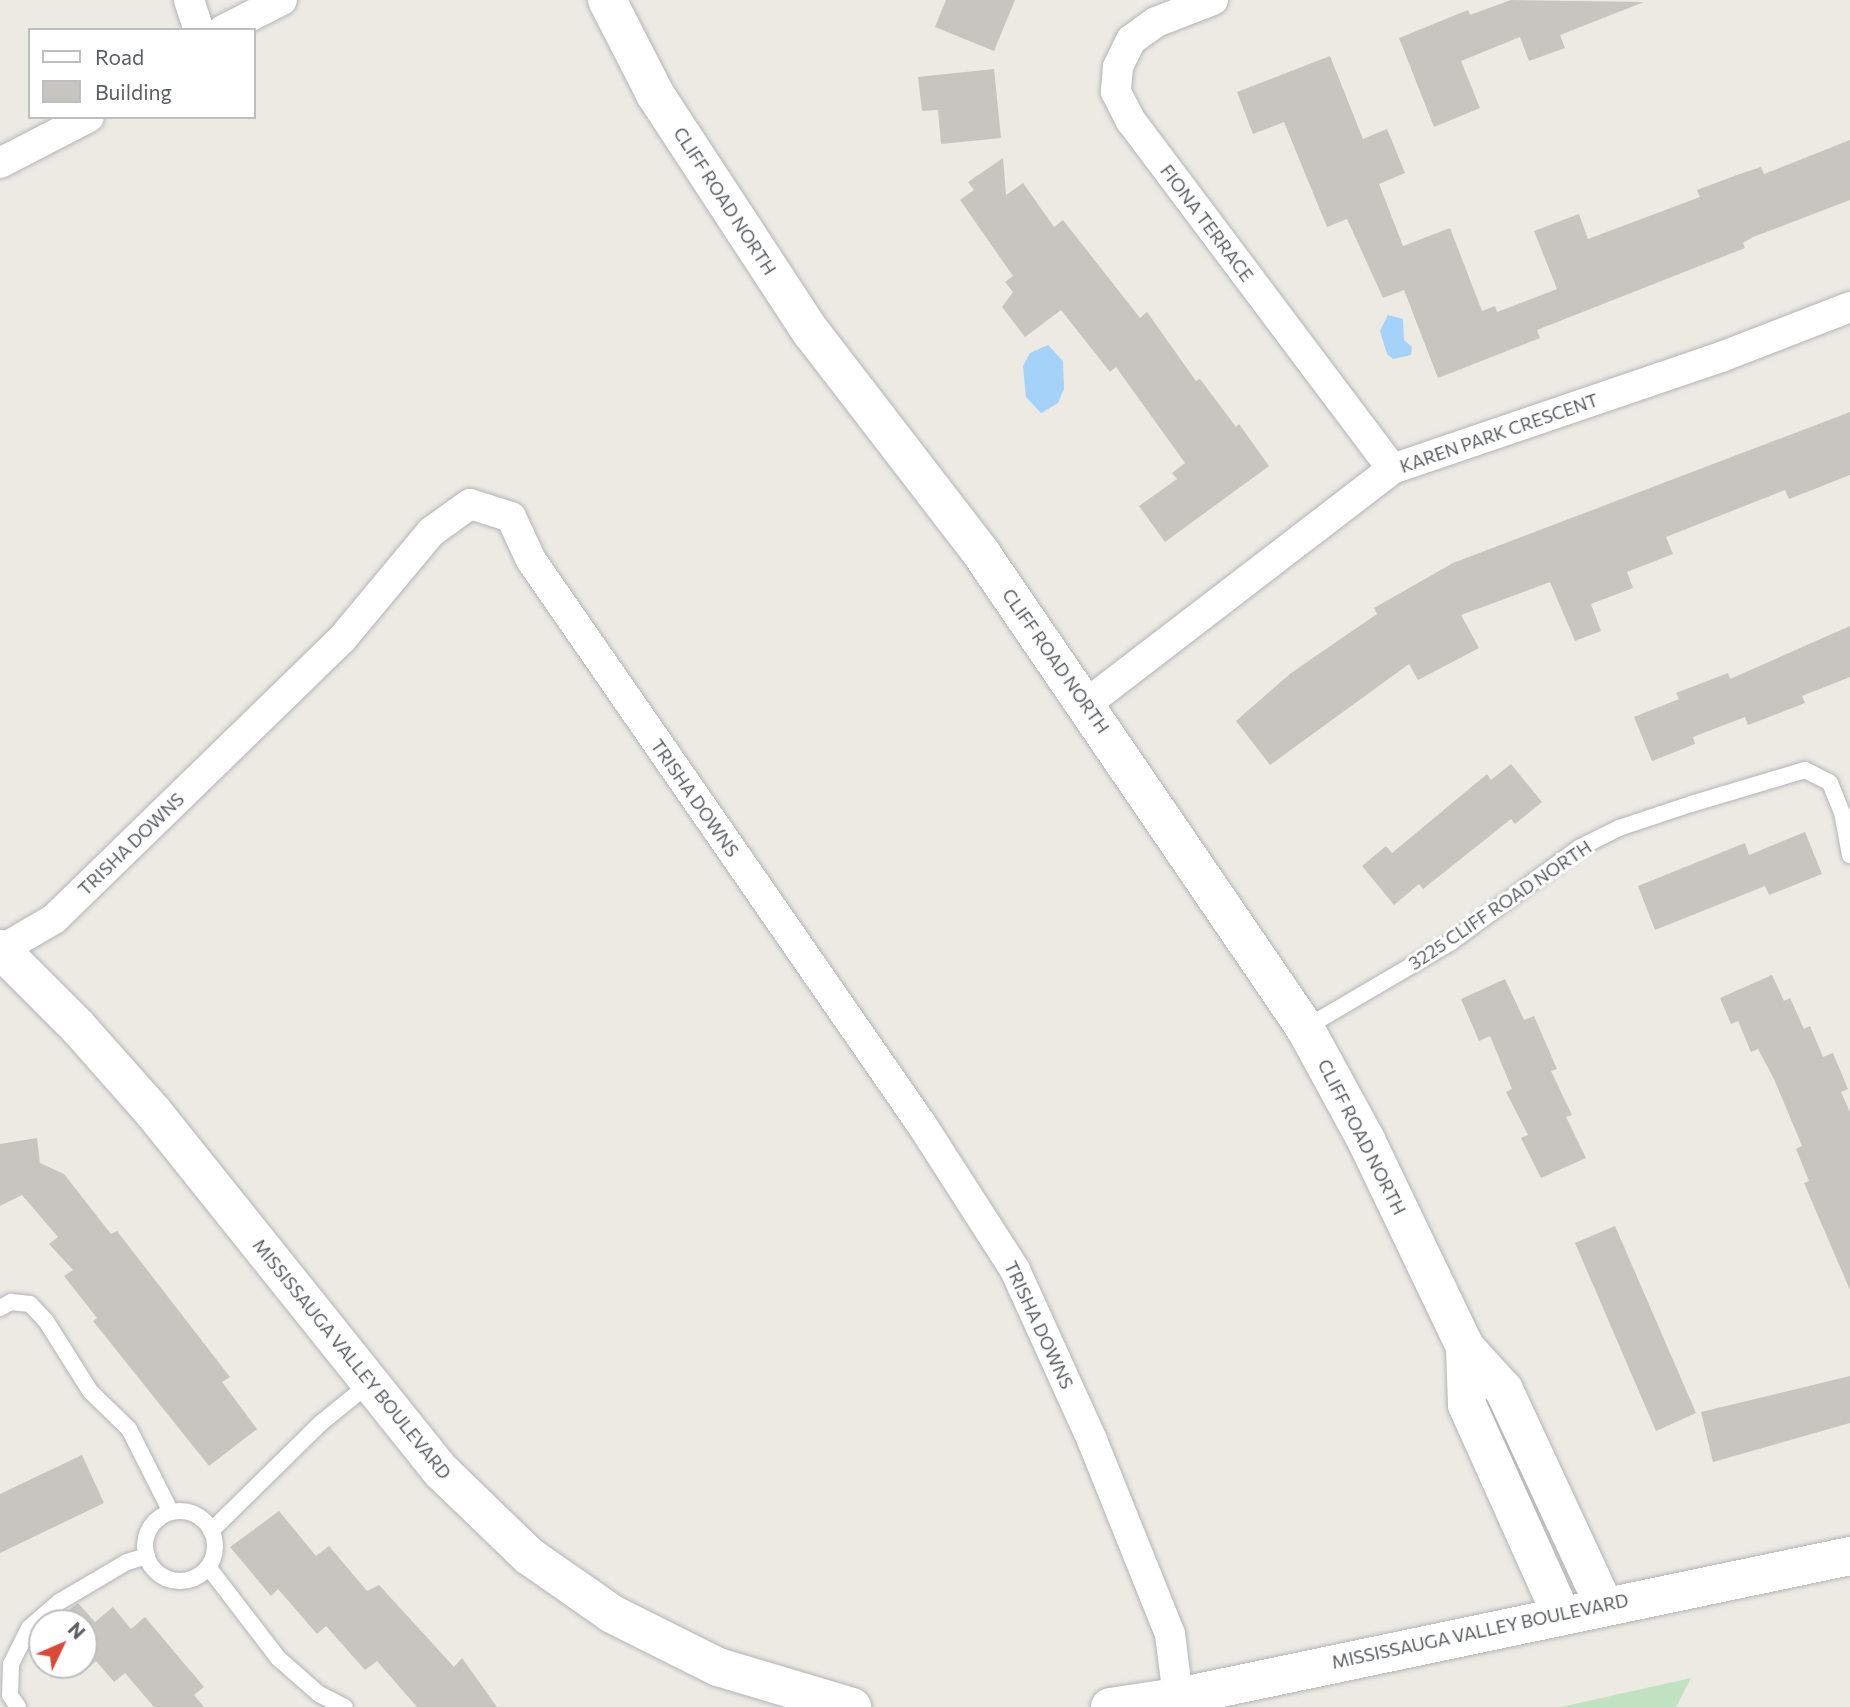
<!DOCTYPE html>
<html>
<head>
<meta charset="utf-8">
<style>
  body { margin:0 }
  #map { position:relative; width:1850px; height:1707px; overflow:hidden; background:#eceae2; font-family:Commissioner,sans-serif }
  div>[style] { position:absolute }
  .green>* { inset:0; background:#c0e2c1 }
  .water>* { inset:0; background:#a5d2f9 }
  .building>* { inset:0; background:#c8c4bf }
  .roads { filter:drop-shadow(0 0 2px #b3b4b9) drop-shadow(0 0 2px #b3b4b9) }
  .lane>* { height:16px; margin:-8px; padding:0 8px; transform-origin:8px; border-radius:8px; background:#fff }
  .lane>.ring { margin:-8px; padding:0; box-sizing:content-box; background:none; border:16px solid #fff; border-radius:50% }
  .street>* { height:30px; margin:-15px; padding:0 15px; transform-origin:15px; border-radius:15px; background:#fff }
  .secondary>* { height:38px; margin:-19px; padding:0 19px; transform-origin:19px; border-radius:19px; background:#fff }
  span { translate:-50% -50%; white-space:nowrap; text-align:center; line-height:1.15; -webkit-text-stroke:6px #fff; paint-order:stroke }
  .street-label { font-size:18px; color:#5a5d62 }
  .legend { position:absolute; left:28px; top:28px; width:228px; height:91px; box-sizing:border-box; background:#fff; border:2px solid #bdbec0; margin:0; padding:9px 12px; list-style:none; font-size:21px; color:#5a5d62 }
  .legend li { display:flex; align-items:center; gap:14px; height:35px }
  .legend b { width:35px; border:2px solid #bdbec0 }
  .north { position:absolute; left:28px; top:1609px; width:70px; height:70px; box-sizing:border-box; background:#fff; border:2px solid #bdbec0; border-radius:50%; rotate:46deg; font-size:19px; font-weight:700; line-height:28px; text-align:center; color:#5a5d62 }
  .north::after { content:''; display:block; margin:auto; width:24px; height:32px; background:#dc4938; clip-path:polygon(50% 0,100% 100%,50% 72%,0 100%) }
</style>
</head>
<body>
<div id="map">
  <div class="green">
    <i style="clip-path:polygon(1691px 1678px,1676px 1707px,1561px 1707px)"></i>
  </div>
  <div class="water">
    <i style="clip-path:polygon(1388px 315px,1403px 319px,1404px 340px,1412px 347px,1411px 355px,1393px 359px,1387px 354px,1380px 331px)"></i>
    <i style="clip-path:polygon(1048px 345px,1063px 361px,1064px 389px,1058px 403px,1041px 413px,1026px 397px,1023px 366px,1030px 353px)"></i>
  </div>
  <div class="building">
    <i style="clip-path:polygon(946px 0,1015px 0,994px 51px,935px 27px)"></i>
    <i style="clip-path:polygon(1511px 0,1644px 2px,1560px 35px,1565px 48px,1529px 61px,1520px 37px,1461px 61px,1480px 108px,1434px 127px,1399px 38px,1468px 10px,1470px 15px)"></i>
    <i style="clip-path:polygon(1330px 56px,1363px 139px,1387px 129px,1405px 173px,1379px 184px,1403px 246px,1450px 228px,1482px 311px,1495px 306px,1497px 312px,1557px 289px,1534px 231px,1579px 214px,1588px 239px,1700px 197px,1697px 190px,1737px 175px,1761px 167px,1764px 174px,1850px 140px,1850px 200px,1753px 237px,1743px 243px,1745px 248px,1537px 330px,1540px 338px,1438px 378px,1404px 290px,1383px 298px,1347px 219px,1327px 227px,1284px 122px,1253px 134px,1237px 92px)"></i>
    <i style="clip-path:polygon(994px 69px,1001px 138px,941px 144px,938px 110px,922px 111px,918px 77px)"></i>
    <i style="clip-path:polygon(1003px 158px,1006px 195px,1023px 183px,1054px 227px,1063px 220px,1140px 318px,1147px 312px,1196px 381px,1200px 379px,1236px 427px,1239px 424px,1269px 466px,1165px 542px,1139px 506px,1177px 479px,1172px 473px,1185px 463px,1116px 367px,1110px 372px,1061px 310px,1025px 337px,1002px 307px,1013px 292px,1005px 282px,1013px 276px,960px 200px,974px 190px,968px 182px)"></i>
    <i style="clip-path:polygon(1850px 412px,1850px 475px,1789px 499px,1785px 490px,1666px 537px,1673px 554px,1627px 572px,1633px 588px,1591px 604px,1601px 631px,1575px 641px,1550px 582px,1461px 615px,1479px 648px,1418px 680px,1409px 664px,1270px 765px,1236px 721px,1291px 673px,1377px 614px,1374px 608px,1453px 563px)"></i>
    <i style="clip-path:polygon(1850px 626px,1850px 677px,1802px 696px,1805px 703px,1748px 725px,1745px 717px,1693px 737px,1695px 744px,1652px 761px,1634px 717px,1679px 699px,1676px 693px,1728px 673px,1730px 679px)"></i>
    <i style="clip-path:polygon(1511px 764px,1542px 802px,1515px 824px,1511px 819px,1423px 889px,1419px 884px,1394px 905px,1362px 866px,1386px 846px,1392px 853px,1487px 774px,1491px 780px)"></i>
    <i style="clip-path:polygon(1805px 832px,1822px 874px,1769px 895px,1765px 886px,1655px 930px,1638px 886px,1745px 843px,1749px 855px)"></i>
    <i style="clip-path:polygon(1772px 975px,1784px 1001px,1790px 998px,1804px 1029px,1810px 1026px,1823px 1057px,1833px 1053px,1848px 1089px,1841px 1092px,1850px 1112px,1850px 1290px,1804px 1183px,1809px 1181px,1796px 1149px,1802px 1146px,1774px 1079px,1758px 1049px,1751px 1052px,1738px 1021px,1731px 1024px,1720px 998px)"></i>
    <i style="clip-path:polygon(1505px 979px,1524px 1020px,1534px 1016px,1557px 1069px,1551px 1071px,1572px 1115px,1566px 1117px,1586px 1158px,1541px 1178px,1521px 1138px,1528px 1135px,1506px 1092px,1512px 1089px,1490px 1036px,1479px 1041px,1461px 999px)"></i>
    <i style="clip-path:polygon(37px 1138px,40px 1163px,64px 1174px,111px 1234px,117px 1231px,230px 1377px,222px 1382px,257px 1429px,209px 1466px,93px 1321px,97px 1318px,64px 1276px,73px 1270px,49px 1244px,58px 1237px,22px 1195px,0 1206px,0 1144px)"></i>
    <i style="clip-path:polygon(1615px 1226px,1696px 1413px,1656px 1431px,1575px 1243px)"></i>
    <i style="clip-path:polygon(1850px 1376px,1850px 1423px,1713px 1462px,1701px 1412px)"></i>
    <i style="clip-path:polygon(82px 1455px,104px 1503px,0 1553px,0 1494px)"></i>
    <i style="clip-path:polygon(279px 1511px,316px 1556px,329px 1546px,367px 1591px,379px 1585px,454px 1667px,462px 1658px,497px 1707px,417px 1707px,377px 1661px,365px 1670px,326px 1626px,317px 1634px,278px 1589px,271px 1596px,230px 1547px)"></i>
    <i style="clip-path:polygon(78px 1603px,95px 1622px,113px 1607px,131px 1629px,145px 1617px,204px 1687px,194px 1695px,204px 1707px,154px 1707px,125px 1673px,114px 1682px,96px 1661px,80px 1675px,71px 1665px,84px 1665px,84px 1623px,51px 1623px)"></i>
  </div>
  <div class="roads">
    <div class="lane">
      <i style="left:1305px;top:1028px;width:168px;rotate:-30.4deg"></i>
      <i style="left:1450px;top:943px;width:160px;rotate:-36.4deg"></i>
      <i style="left:1579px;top:848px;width:45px;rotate:-26.6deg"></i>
      <i style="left:1619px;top:828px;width:76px;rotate:-18.4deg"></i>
      <i style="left:1691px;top:804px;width:119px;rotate:-16.6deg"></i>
      <i style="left:1805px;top:770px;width:28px;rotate:27deg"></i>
      <i style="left:1830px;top:783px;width:31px;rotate:68deg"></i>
      <i style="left:1842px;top:812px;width:44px;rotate:79.5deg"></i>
      <i style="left:0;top:1308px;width:13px;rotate:-29deg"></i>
      <i style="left:11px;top:1302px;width:19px;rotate:6deg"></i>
      <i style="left:30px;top:1304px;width:23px;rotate:47deg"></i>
      <i style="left:46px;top:1321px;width:83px;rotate:57.8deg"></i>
      <i style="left:90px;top:1391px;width:54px;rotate:44.3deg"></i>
      <i style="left:129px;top:1429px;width:93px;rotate:63.2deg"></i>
      <i class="ring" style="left:145px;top:1511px;width:54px;height:54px"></i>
      <i style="left:211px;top:1531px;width:154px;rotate:-44.5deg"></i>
      <i style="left:321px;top:1423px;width:63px;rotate:-39.2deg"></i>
      <i style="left:209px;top:1568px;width:113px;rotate:52.5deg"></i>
      <i style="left:278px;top:1658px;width:55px;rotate:41.3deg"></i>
      <i style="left:319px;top:1694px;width:29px;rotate:27deg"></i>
      <i style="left:18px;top:1707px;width:14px;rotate:-124deg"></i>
      <i style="left:10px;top:1695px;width:31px;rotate:-88deg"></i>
      <i style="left:11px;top:1664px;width:40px;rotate:-63.4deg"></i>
      <i style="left:29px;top:1628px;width:40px;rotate:-41deg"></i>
      <i style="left:59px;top:1602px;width:79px;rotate:-30.5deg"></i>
      <i style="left:127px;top:1562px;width:21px;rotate:-17deg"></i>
    </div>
    <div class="street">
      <i style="left:189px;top:0;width:32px;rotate:72deg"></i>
      <i style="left:1213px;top:0;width:61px;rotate:158.9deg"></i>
      <i style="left:1156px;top:22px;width:31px;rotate:144deg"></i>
      <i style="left:1131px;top:40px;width:30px;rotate:116deg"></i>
      <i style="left:1118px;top:67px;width:25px;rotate:95deg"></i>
      <i style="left:1116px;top:92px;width:33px;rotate:63deg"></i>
      <i style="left:1131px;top:121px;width:435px;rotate:53.1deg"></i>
      <i style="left:223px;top:30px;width:66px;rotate:-27deg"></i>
      <i style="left:0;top:163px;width:100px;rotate:-27.3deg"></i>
      <i style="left:1086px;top:704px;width:386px;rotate:-37.5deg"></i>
      <i style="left:1392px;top:469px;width:348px;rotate:-18.8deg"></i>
      <i style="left:1721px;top:357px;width:138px;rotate:-21.2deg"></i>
      <i style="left:1px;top:950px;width:61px;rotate:-30.3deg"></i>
      <i style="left:54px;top:919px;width:402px;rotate:-44.2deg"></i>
      <i style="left:342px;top:639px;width:139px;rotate:-50.2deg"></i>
      <i style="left:431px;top:532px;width:48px;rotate:-35.7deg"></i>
      <i style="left:470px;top:504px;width:43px;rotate:17.6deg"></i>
      <i style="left:511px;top:517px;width:47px;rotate:65.1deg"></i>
      <i style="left:531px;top:560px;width:687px;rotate:55.32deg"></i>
      <i style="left:922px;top:1125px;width:172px;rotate:57.3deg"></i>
      <i style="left:1015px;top:1270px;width:187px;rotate:65.6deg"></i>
      <i style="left:1092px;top:1440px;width:209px;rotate:68.1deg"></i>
      <i style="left:1170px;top:1634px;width:64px;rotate:82.8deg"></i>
    </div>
    <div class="secondary">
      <i style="left:607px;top:0;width:106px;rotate:62.9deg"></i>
      <i style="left:655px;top:94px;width:285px;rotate:56.8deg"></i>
      <i style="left:811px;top:332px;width:279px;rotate:52.4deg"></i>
      <i style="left:981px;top:553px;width:575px;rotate:55.7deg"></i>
      <i style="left:1305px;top:1028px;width:128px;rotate:61.4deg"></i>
      <i style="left:1366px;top:1140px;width:229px;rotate:64.4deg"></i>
      <i style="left:1465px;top:1347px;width:58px;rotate:47.8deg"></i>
      <i style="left:1504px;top:1390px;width:237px;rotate:65.1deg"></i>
      <i style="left:0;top:949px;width:110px;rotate:45deg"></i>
      <i style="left:78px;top:1027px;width:115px;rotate:48.5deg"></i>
      <i style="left:154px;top:1113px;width:460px;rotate:51.3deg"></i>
      <i style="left:442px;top:1472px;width:121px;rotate:44deg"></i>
      <i style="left:529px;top:1556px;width:101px;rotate:34.9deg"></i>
      <i style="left:612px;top:1614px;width:119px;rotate:26.6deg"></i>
      <i style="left:718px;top:1667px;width:140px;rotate:16.6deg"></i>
      <i style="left:1465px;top:1347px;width:58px;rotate:88deg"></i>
      <i style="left:1467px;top:1405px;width:229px;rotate:65.8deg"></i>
      <i style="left:1110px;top:1707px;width:69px;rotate:-8.4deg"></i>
      <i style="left:1178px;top:1697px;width:687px;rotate:-11.85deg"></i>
    </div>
  </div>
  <div class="street-label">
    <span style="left:725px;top:201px;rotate:57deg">CLIFF ROAD NORTH</span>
    <span style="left:1207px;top:223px;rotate:53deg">FIONA TERRACE</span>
    <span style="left:1499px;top:433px;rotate:-19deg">KAREN PARK CRESCENT</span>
    <span style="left:1056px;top:661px;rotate:55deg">CLIFF ROAD NORTH</span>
    <span style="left:695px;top:798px;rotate:55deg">TRISHA DOWNS</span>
    <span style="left:131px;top:844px;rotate:-44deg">TRISHA DOWNS</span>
    <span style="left:1500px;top:905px;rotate:-34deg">3225 CLIFF ROAD NORTH</span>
    <span style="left:1362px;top:1137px;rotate:63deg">CLIFF ROAD NORTH</span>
    <span style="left:1039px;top:1325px;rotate:65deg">TRISHA DOWNS</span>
    <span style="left:352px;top:1359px;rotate:51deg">MISSISSAUGA VALLEY BOULEVARD</span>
    <span style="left:1480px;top:1631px;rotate:-12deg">MISSISSAUGA VALLEY BOULEVARD</span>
  </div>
  <ul class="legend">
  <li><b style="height:9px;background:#fff"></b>Road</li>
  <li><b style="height:19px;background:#c8c4bf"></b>Building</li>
  </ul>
  <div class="north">N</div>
</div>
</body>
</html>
